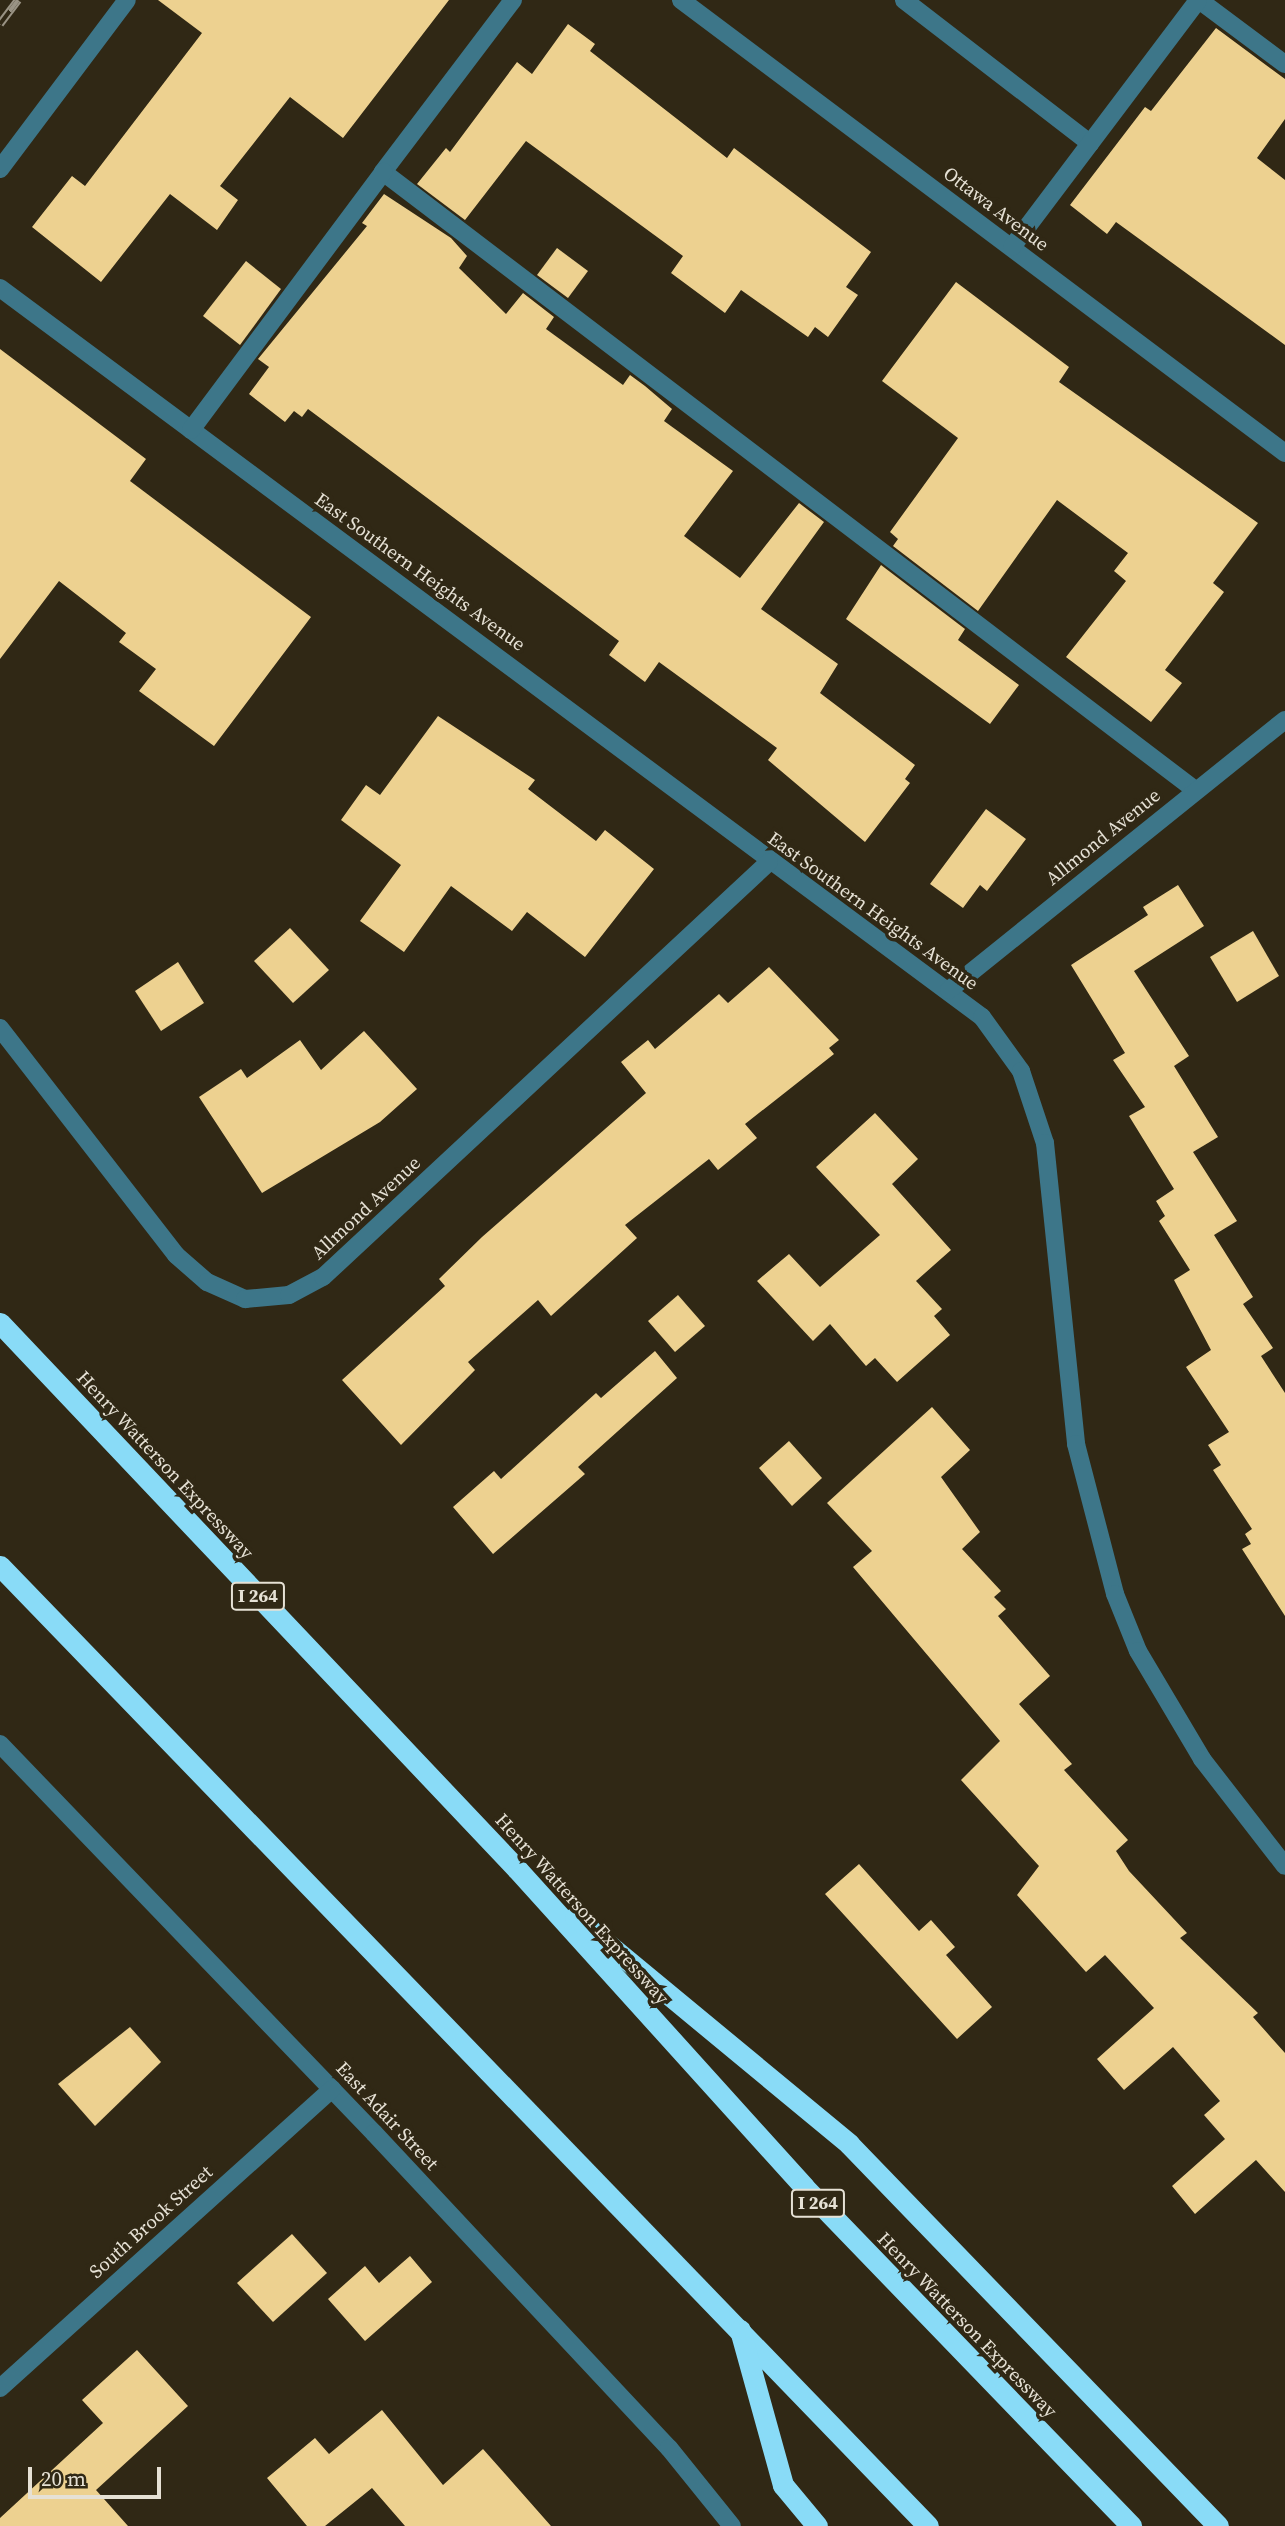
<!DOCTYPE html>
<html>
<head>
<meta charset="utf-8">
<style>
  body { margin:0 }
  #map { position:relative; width:1285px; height:2526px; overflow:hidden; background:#302815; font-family:"Source Serif 4",serif }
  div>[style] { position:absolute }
  .building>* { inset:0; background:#edd190 }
  .minor>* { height:18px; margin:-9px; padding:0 9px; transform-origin:9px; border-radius:9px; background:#3d7689 }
  .highway>* { height:21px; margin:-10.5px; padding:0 10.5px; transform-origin:10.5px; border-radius:10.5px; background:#89dbf7 }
  .rail>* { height:8px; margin-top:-4px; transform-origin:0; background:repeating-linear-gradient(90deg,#302815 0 16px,#999384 0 32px); box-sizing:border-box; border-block:2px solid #999384 }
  span { translate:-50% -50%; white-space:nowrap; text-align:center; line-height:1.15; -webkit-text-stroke:7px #302815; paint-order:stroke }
  .shield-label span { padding:2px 5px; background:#302815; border:2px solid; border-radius:5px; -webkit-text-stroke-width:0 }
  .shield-label { font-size:18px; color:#e6e1d5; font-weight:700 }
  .street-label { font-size:19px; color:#e6e1d5 }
  .scale { position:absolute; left:28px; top:2467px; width:133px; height:32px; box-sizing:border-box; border:4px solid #e6e1d5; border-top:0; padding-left:9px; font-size:21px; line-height:24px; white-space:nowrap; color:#e6e1d5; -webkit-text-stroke:5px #302815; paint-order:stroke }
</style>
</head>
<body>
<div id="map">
  <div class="building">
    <i style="clip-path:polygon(158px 0,449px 0,343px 138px,290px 97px,220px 186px,238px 200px,217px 230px,170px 194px,101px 282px,32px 227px,72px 176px,85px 186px,202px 33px)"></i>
    <i style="clip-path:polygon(568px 24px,595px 44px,590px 51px,727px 158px,734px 148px,871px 252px,846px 287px,858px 295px,828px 337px,815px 327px,808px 337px,741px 290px,725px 313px,671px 273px,683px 256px,526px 141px,465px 220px,417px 184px,446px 148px,450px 152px,517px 62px,532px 74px)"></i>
    <i style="clip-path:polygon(1216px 28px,1285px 79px,1285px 119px,1257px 158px,1285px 180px,1285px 345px,1116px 222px,1107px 234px,1070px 205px,1145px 107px,1151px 111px)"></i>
    <i style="clip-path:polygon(384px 194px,451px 238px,467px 256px,459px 268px,506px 314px,523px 293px,554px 317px,546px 329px,623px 385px,630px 375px,645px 386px,672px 409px,664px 421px,733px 471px,684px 536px,740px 578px,799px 503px,824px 522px,761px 609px,838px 664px,820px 693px,915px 765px,905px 779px,910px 783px,865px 842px,768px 760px,777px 748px,659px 662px,645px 682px,609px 655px,619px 641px,308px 409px,302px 417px,294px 411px,285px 422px,249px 394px,269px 367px,258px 359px,367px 226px,362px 223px)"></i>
    <i style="clip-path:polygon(557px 248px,588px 271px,568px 298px,537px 275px)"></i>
    <i style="clip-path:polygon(246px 261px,281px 289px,240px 345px,203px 316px)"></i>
    <i style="clip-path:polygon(956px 282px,1069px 367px,1059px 382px,1258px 523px,1213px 583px,1224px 592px,1165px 670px,1182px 683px,1151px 722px,1066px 657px,1126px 581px,1114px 571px,1128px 553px,1057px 500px,978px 611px,893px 546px,898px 539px,890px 532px,958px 438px,882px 381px)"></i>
    <i style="clip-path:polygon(0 349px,146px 459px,130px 481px,311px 617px,214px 746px,139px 691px,156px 669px,119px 642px,126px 633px,59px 581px,0 659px)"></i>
    <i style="clip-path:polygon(881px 565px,965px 629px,958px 640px,1019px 685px,990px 724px,846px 619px)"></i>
    <i style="clip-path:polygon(438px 716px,535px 780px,528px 789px,596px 841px,605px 830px,654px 869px,585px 957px,527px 912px,512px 931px,451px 886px,404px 952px,360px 921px,401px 865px,341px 820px,366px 785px,380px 795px)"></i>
    <i style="clip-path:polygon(986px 809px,1026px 839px,987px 891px,980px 885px,963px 908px,930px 884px)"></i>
    <i style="clip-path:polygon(1178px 885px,1204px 926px,1134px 971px,1189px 1056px,1174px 1066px,1218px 1137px,1193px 1152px,1237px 1221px,1214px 1235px,1253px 1297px,1243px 1304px,1273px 1348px,1261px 1356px,1285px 1393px,1285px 1616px,1242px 1549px,1251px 1544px,1245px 1534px,1252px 1529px,1213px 1470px,1221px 1465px,1208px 1445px,1229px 1432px,1186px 1367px,1211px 1350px,1174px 1280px,1190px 1270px,1159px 1221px,1165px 1216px,1156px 1201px,1174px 1189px,1129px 1116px,1145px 1107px,1113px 1060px,1125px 1053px,1071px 965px,1148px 915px,1143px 907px)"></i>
    <i style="clip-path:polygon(290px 928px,329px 970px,293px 1003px,254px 961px)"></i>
    <i style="clip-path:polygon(1253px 931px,1279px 976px,1237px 1002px,1210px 957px)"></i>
    <i style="clip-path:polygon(178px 962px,204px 1003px,161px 1031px,135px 991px)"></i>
    <i style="clip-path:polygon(769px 967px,839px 1040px,829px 1048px,834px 1054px,745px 1124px,757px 1138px,718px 1170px,709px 1159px,625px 1225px,637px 1238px,551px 1316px,538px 1300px,468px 1362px,475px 1370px,401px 1445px,342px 1380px,445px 1286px,439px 1279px,482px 1237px,646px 1093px,621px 1062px,648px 1040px,655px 1049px,719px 994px,728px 1003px)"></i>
    <i style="clip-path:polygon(364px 1031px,417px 1089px,380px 1122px,262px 1193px,199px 1097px,241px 1069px,247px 1078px,300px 1040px,321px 1070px)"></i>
    <i style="clip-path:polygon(875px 1113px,918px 1159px,892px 1184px,951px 1250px,916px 1281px,942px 1309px,934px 1316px,950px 1335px,897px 1382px,875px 1358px,866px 1366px,830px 1324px,813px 1341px,757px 1281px,789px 1254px,820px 1287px,880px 1235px,816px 1167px)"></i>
    <i style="clip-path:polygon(678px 1295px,705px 1326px,675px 1352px,648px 1321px)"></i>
    <i style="clip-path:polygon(655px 1351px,677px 1378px,578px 1467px,585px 1474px,493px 1554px,453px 1507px,494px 1471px,501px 1479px,596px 1393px,601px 1398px)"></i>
    <i style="clip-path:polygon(932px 1407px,970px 1450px,941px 1477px,980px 1532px,962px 1549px,1001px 1591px,994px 1597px,1006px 1609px,998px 1616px,1050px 1676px,1019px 1704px,1072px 1764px,1064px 1770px,1128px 1840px,1116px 1851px,1129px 1871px,1187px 1933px,1180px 1938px,1258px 2013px,1253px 2017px,1285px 2053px,1285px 2192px,1256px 2160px,1195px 2214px,1172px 2186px,1225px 2139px,1204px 2115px,1220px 2101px,1173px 2047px,1124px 2090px,1097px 2059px,1154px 2008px,1105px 1955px,1086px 1972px,1017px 1895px,1039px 1866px,961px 1780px,1000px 1741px,853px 1567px,872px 1551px,827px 1503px)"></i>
    <i style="clip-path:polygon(789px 1441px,822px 1478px,792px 1506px,759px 1468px)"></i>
    <i style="clip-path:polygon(859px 1864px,919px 1931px,931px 1920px,955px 1947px,946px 1955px,992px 2007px,957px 2039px,825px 1894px)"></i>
    <i style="clip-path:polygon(130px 2027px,161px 2062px,95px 2126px,58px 2084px)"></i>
    <i style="clip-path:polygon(292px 2234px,327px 2273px,273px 2322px,237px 2283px)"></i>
    <i style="clip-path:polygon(410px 2256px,432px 2282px,365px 2341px,328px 2299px,365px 2266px,379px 2283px)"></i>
    <i style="clip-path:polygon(137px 2350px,188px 2406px,96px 2490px,128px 2526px,0 2526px,0 2518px,103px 2423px,82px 2400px)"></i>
    <i style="clip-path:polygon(382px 2410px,443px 2485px,483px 2449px,551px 2526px,405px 2526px,372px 2488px,325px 2526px,307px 2526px,267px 2478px,315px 2438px,329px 2454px)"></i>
  </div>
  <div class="minor">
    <i style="left:513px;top:0;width:216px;rotate:127.1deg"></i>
    <i style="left:383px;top:172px;width:1020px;rotate:37.27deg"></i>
    <i style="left:681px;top:0;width:755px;rotate:36.87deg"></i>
    <i style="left:904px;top:0;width:235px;rotate:37.6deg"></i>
    <i style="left:1199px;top:0;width:107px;rotate:36.7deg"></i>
    <i style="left:0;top:169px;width:211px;rotate:-53.1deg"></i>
    <i style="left:1012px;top:247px;width:309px;rotate:-53deg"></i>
    <i style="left:0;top:288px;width:1223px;rotate:36.59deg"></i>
    <i style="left:982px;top:1017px;width:67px;rotate:54.2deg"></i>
    <i style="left:1021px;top:1071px;width:76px;rotate:71.6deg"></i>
    <i style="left:1045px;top:1143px;width:303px;rotate:84.1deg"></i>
    <i style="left:1076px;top:1444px;width:155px;rotate:75.4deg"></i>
    <i style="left:1115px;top:1594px;width:61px;rotate:68deg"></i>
    <i style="left:1138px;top:1651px;width:126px;rotate:59.3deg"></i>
    <i style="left:1202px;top:1759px;width:135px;rotate:52.2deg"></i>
    <i style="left:191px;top:430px;width:322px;rotate:-53.3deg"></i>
    <i style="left:949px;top:990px;width:431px;rotate:-38.8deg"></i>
    <i style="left:0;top:1028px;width:287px;rotate:52.2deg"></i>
    <i style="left:176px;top:1255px;width:41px;rotate:41.1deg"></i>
    <i style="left:207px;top:1282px;width:42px;rotate:24.1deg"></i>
    <i style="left:245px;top:1299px;width:44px;rotate:-5.2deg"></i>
    <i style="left:289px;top:1295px;width:38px;rotate:-28deg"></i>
    <i style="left:323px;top:1277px;width:609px;rotate:-42.94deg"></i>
    <i style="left:0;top:1744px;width:540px;rotate:46.13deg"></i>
    <i style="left:374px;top:2133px;width:432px;rotate:46.9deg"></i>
    <i style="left:669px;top:2448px;width:100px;rotate:51.1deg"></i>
    <i style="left:0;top:2388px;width:447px;rotate:-42deg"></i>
  </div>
  <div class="highway">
    <i style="left:0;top:1323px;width:752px;rotate:46.56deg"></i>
    <i style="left:517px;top:1869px;width:428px;rotate:47.9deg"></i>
    <i style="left:804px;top:2187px;width:471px;rotate:46deg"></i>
    <i style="left:0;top:1566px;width:1335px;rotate:45.97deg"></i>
    <i style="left:575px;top:1917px;width:356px;rotate:39.6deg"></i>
    <i style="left:849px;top:2144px;width:531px;rotate:45.99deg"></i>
    <i style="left:740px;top:2330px;width:161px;rotate:74.5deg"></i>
    <i style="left:783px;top:2485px;width:53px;rotate:50.3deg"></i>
  </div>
  <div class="rail">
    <i style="left:0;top:24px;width:30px;rotate:-53deg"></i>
  </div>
  <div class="shield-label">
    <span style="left:258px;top:1596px">I 264</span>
    <span style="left:818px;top:2203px">I 264</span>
  </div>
  <div class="street-label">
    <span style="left:996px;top:209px;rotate:37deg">Ottawa Avenue</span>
    <span style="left:420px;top:572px;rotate:36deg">East Southern Heights Avenue</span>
    <span style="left:1103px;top:837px;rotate:-39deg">Allmond Avenue</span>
    <span style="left:873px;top:911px;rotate:36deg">East Southern Heights Avenue</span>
    <span style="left:366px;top:1208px;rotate:-43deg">Allmond Avenue</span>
    <span style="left:165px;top:1465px;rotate:47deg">Henry Watterson Expressway</span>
    <span style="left:582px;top:1909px;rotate:48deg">Henry Watterson Expressway</span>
    <span style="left:387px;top:2116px;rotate:47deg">East Adair Street</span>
    <span style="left:151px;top:2222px;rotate:-42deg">South Brook Street</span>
    <span style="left:967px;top:2325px;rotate:46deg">Henry Watterson Expressway</span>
  </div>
  <div class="scale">20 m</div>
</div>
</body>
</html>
